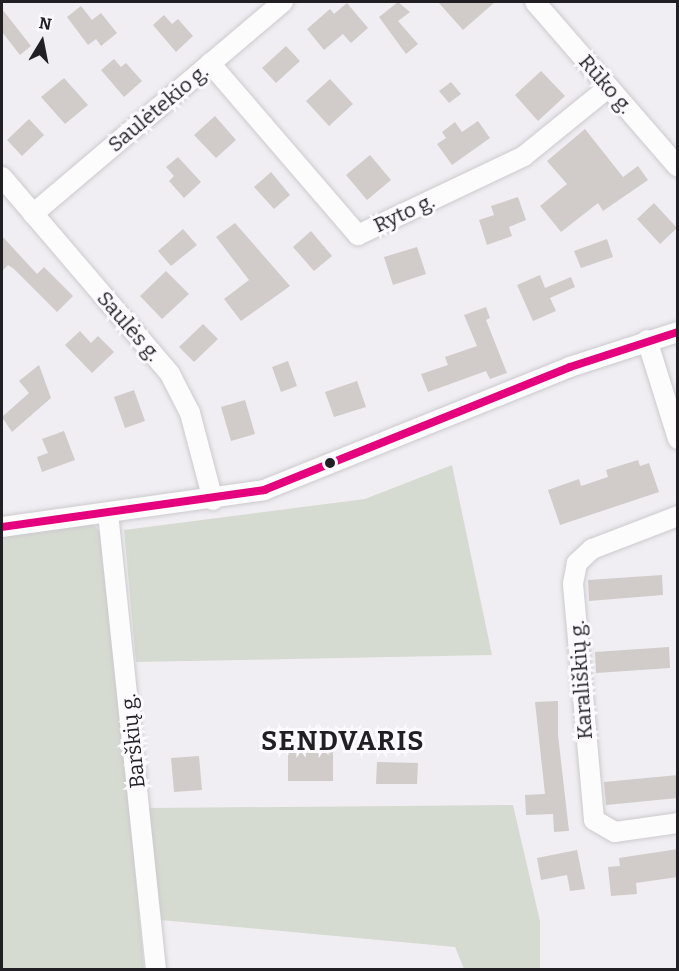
<!DOCTYPE html>
<html>
<head>
<meta charset="utf-8">
<style>
  body { margin:0 }
  #map { position:relative; width:679px; height:971px; overflow:hidden; background:#f0eef3; font-family:Bitter,serif }
  div>[style] { position:absolute }
  .green>* { inset:0; background:#d6dbd2 }
  .building>* { inset:0; background:#d1cbc9 }
  .roads { filter:drop-shadow(0 0 2px #cccace) drop-shadow(0 0 2px #cccace) }
  .minor>* { height:20px; margin:-10px; padding:0 10px; transform-origin:10px; border-radius:10px; background:#fdfcfd }
  .bus-1>* { height:8px; margin:-4px; padding:0 4px; transform-origin:4px; border-radius:4px; background:#e5007d }
  .dots>* { width:16px; height:16px; translate:-50% -50%; box-sizing:border-box; border:3px solid #fcfafe; border-radius:50% }
  span { translate:-50% -50%; white-space:nowrap; text-align:center; line-height:1.15; -webkit-text-stroke:6px #fcfafe; paint-order:stroke }
  .street-label { font-size:21px; color:#211f23 }
  .district-label { font-size:27px; color:#211f23; font-weight:700; letter-spacing:1.5px }
  .frame { position:absolute; inset:0; border:3px solid #211f23; pointer-events:none }
  .north { position:absolute; left:12px; top:12px; width:60px; height:60px; -webkit-text-stroke:4px #fcfafe; paint-order:stroke; rotate:10deg; font-size:16px; font-weight:700; line-height:24px; text-align:center; color:#211f23 }
  .north::after { content:''; display:block; margin:auto; width:21px; height:27px; background:#211f23; clip-path:polygon(50% 0,100% 100%,50% 72%,0 100%) }
</style>
</head>
<body>
<div id="map">
  <div class="green">
    <i style="clip-path:polygon(452px 465px,492px 655px,136px 662px,124px 530px,365px 499px)"></i>
    <i style="clip-path:polygon(92px 523px,105px 538px,144px 969px,2px 969px,2px 536px)"></i>
    <i style="clip-path:polygon(513px 805px,540px 921px,540px 969px,464px 969px,455px 947px,161px 920px,148px 808px)"></i>
  </div>
  <div class="building">
    <i style="clip-path:polygon(398px 2px,410px 12px,398px 21px,418px 44px,406px 54px,379px 17px)"></i>
    <i style="clip-path:polygon(438px 2px,495px 2px,463px 30px)"></i>
    <i style="clip-path:polygon(347px 3px,368px 28px,351px 43px,343px 34px,324px 50px,307px 29px,330px 9px,334px 14px)"></i>
    <i style="clip-path:polygon(81px 6px,92px 20px,101px 13px,117px 33px,101px 46px,96px 39px,88px 45px,67px 17px)"></i>
    <i style="clip-path:polygon(2px 9px,31px 46px,20px 55px,2px 32px)"></i>
    <i style="clip-path:polygon(164px 15px,172px 24px,178px 19px,193px 36px,176px 52px,153px 25px)"></i>
    <i style="clip-path:polygon(286px 46px,300px 61px,276px 83px,262px 68px)"></i>
    <i style="clip-path:polygon(114px 59px,121px 67px,126px 63px,142px 81px,124px 97px,101px 70px)"></i>
    <i style="clip-path:polygon(541px 71px,565px 96px,538px 121px,515px 95px)"></i>
    <i style="clip-path:polygon(64px 78px,88px 105px,65px 124px,41px 97px)"></i>
    <i style="clip-path:polygon(330px 79px,353px 104px,329px 126px,306px 101px)"></i>
    <i style="clip-path:polygon(451px 82px,461px 94px,449px 103px,439px 91px)"></i>
    <i style="clip-path:polygon(215px 116px,236px 140px,216px 158px,194px 135px)"></i>
    <i style="clip-path:polygon(29px 119px,44px 135px,22px 156px,7px 140px)"></i>
    <i style="clip-path:polygon(478px 121px,490px 138px,452px 165px,437px 144px,446px 138px,442px 132px,455px 122px,462px 132px)"></i>
    <i style="clip-path:polygon(585px 129px,623px 177px,638px 166px,648px 180px,603px 211px,598px 203px,561px 232px,540px 206px,567px 184px,547px 161px)"></i>
    <i style="clip-path:polygon(370px 155px,391px 180px,367px 200px,346px 175px)"></i>
    <i style="clip-path:polygon(178px 157px,201px 182px,184px 198px,169px 181px,174px 176px,166px 167px)"></i>
    <i style="clip-path:polygon(271px 172px,290px 195px,274px 209px,254px 187px)"></i>
    <i style="clip-path:polygon(518px 197px,526px 220px,509px 227px,512px 236px,487px 245px,479px 220px,494px 215px,491px 206px)"></i>
    <i style="clip-path:polygon(654px 203px,677px 228px,660px 244px,637px 219px)"></i>
    <i style="clip-path:polygon(235px 223px,290px 286px,241px 321px,224px 299px,249px 280px,216px 237px)"></i>
    <i style="clip-path:polygon(183px 229px,197px 245px,171px 266px,158px 251px)"></i>
    <i style="clip-path:polygon(311px 231px,332px 256px,314px 271px,293px 247px)"></i>
    <i style="clip-path:polygon(2px 236px,37px 274px,44px 267px,73px 296px,57px 312px,14px 269px,8px 265px,2px 271px)"></i>
    <i style="clip-path:polygon(607px 239px,613px 257px,581px 268px,574px 251px)"></i>
    <i style="clip-path:polygon(417px 247px,426px 274px,393px 285px,384px 257px)"></i>
    <i style="clip-path:polygon(166px 271px,189px 294px,162px 319px,140px 296px)"></i>
    <i style="clip-path:polygon(540px 275px,545px 288px,571px 277px,575px 287px,550px 298px,556px 311px,533px 321px,517px 285px)"></i>
    <i style="clip-path:polygon(486px 307px,490px 318px,486px 320px,507px 373px,490px 379px,486px 371px,428px 392px,421px 374px,448px 365px,445px 357px,477px 346px,464px 315px)"></i>
    <i style="clip-path:polygon(203px 324px,218px 339px,194px 362px,179px 347px)"></i>
    <i style="clip-path:polygon(80px 331px,91px 343px,98px 336px,114px 352px,92px 373px,65px 345px)"></i>
    <i style="clip-path:polygon(288px 361px,297px 386px,281px 392px,272px 367px)"></i>
    <i style="clip-path:polygon(39px 365px,51px 398px,12px 432px,2px 417px,29px 393px,19px 381px)"></i>
    <i style="clip-path:polygon(357px 381px,366px 407px,334px 417px,325px 392px)"></i>
    <i style="clip-path:polygon(134px 390px,145px 421px,125px 428px,114px 397px)"></i>
    <i style="clip-path:polygon(245px 400px,255px 434px,231px 441px,221px 407px)"></i>
    <i style="clip-path:polygon(64px 431px,75px 460px,42px 472px,37px 457px,48px 453px,42px 439px)"></i>
    <i style="clip-path:polygon(638px 460px,640px 466px,649px 463px,659px 492px,560px 525px,548px 490px,579px 479px,581px 486px,608px 477px,606px 470px)"></i>
    <i style="clip-path:polygon(662px 575px,663px 595px,589px 601px,588px 580px)"></i>
    <i style="clip-path:polygon(669px 647px,670px 668px,596px 673px,595px 652px)"></i>
    <i style="clip-path:polygon(558px 701px,558px 735px,569px 831px,554px 832px,553px 814px,526px 815px,525px 795px,545px 794px,535px 702px)"></i>
    <i style="clip-path:polygon(288px 751px,333px 752px,333px 781px,288px 781px)"></i>
    <i style="clip-path:polygon(199px 756px,202px 790px,174px 792px,171px 758px)"></i>
    <i style="clip-path:polygon(377px 762px,418px 763px,417px 784px,376px 784px)"></i>
    <i style="clip-path:polygon(678px 775px,678px 798px,606px 805px,604px 782px)"></i>
    <i style="clip-path:polygon(678px 849px,678px 877px,636px 883px,637px 894px,611px 896px,608px 867px,620px 866px,619px 858px)"></i>
    <i style="clip-path:polygon(577px 850px,585px 889px,570px 891px,567px 875px,541px 880px,537px 858px)"></i>
  </div>
  <div class="roads">
    <div class="minor">
      <i style="left:535px;top:2px;width:218px;rotate:49.1deg"></i>
      <i style="left:210px;top:63px;width:227px;rotate:49.3deg"></i>
      <i style="left:358px;top:235px;width:184px;rotate:-25.4deg"></i>
      <i style="left:524px;top:156px;width:109px;rotate:-39.1deg"></i>
      <i style="left:2px;top:177px;width:259px;rotate:49.5deg"></i>
      <i style="left:170px;top:374px;width:44px;rotate:62.9deg"></i>
      <i style="left:190px;top:413px;width:90px;rotate:75.2deg"></i>
      <i style="left:33px;top:214px;width:328px;rotate:-40.3deg"></i>
      <i style="left:647px;top:340px;width:104px;rotate:72.6deg"></i>
      <i style="left:108px;top:513px;width:460px;rotate:84deg"></i>
      <i style="left:678px;top:516px;width:92px;rotate:159deg"></i>
      <i style="left:592px;top:549px;width:21px;rotate:137deg"></i>
      <i style="left:577px;top:563px;width:21px;rotate:101deg"></i>
      <i style="left:573px;top:584px;width:237px;rotate:84.9deg"></i>
      <i style="left:594px;top:820px;width:24px;rotate:30deg"></i>
      <i style="left:615px;top:832px;width:64px;rotate:-8.1deg"></i>
      <i style="left:2px;top:527px;width:265px;rotate:-8deg"></i>
      <i style="left:264px;top:490px;width:330px;rotate:-21.9deg"></i>
      <i style="left:570px;top:367px;width:114px;rotate:-18deg"></i>
    </div>
  </div>
  <div class="bus-1">
    <i style="left:2px;top:527px;width:265px;rotate:-8deg"></i>
    <i style="left:264px;top:490px;width:330px;rotate:-21.9deg"></i>
    <i style="left:570px;top:367px;width:114px;rotate:-18deg"></i>
  </div>
  <div class="dots">
    <i style="left:330px;top:463px;background:#211f23"></i>
  </div>
  <div class="street-label">
    <span style="left:606px;top:84px;rotate:49deg">Rūko g.</span>
    <span style="left:158px;top:108px;rotate:-40deg">Saulėtekio g.</span>
    <span style="left:404px;top:213px;rotate:-25deg">Ryto g.</span>
    <span style="left:129px;top:326px;rotate:49deg">Saulės g.</span>
    <span style="left:581px;top:680px;rotate:-94deg">Karališkių g.</span>
    <span style="left:133px;top:741px;rotate:-96deg">Barškių g.</span>
  </div>
  <div class="district-label">
    <span style="left:343px;top:742px">SENDVARIS</span>
  </div>
  <div class="frame"></div>
  <div class="north">N</div>
</div>
</body>
</html>
